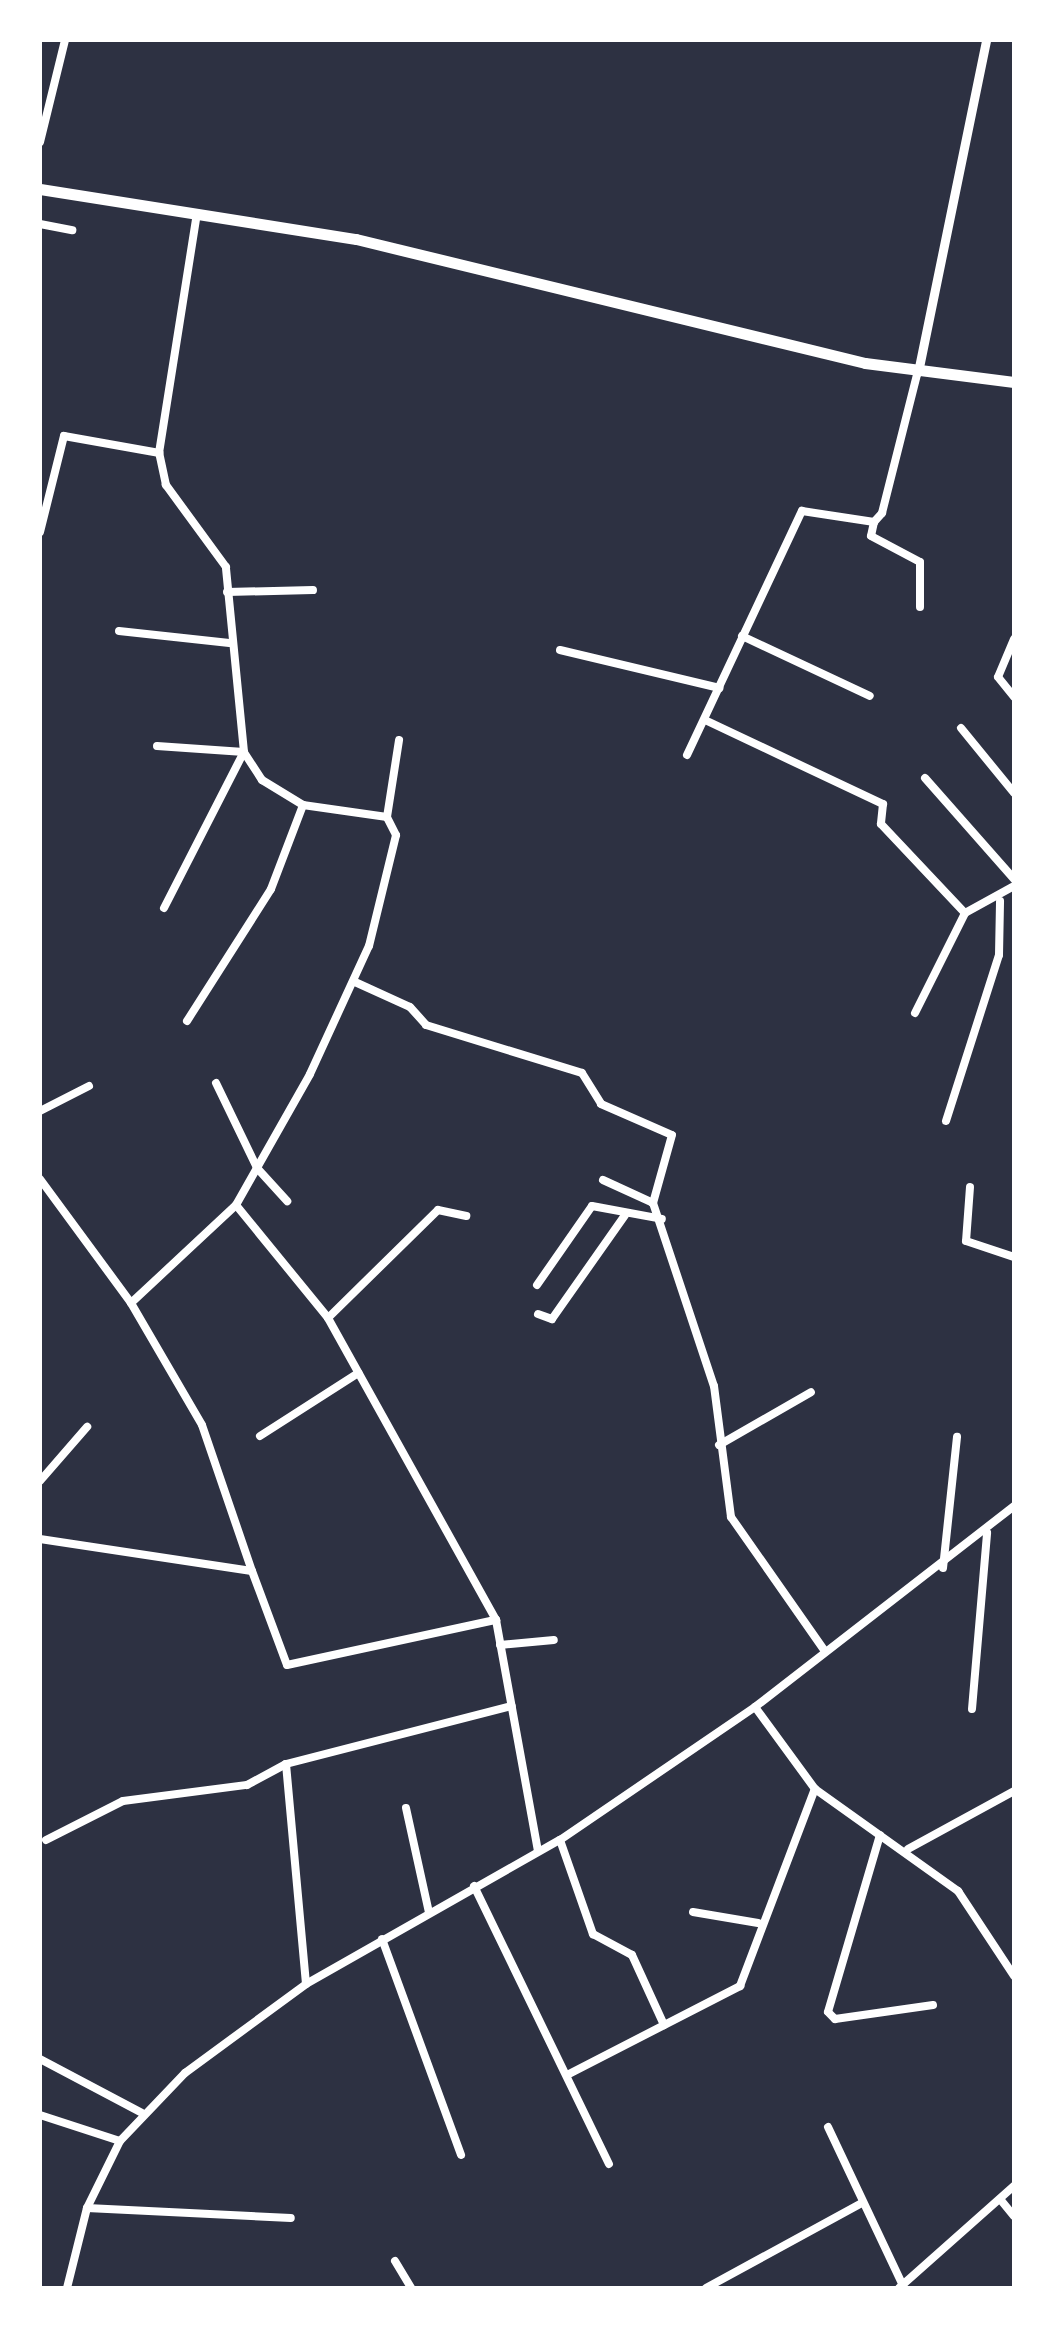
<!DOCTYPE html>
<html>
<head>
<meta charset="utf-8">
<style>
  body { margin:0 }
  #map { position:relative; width:1054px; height:2328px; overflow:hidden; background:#2d3142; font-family:"Source Serif 4",serif }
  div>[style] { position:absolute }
  .minor>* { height:8px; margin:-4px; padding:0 4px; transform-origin:4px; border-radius:4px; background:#fff }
  .tertiary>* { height:9px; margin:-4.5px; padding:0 4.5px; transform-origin:4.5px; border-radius:4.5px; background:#fff }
  .primary>* { height:11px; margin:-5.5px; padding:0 5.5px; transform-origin:5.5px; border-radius:5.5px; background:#fff }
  span { translate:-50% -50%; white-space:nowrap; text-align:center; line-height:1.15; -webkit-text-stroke:10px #fff; paint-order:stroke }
  .frame { position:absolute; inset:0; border:42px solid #fff; pointer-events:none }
</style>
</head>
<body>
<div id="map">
  <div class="minor">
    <i style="left:40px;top:142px;width:105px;rotate:-76.2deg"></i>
    <i style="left:40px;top:224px;width:33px;rotate:11deg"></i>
    <i style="left:874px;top:522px;width:14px;rotate:102deg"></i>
    <i style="left:871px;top:536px;width:55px;rotate:28deg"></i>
    <i style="left:920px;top:562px;width:45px;rotate:90deg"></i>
    <i style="left:40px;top:532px;width:99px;rotate:-76deg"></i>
    <i style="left:64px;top:436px;width:97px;rotate:10.1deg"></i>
    <i style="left:227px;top:592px;width:86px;rotate:-1.3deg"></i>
    <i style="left:119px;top:631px;width:111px;rotate:6.2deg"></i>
    <i style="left:742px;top:636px;width:141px;rotate:25.1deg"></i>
    <i style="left:1014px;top:639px;width:41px;rotate:112.8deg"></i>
    <i style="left:998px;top:677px;width:26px;rotate:51deg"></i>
    <i style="left:560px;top:650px;width:164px;rotate:13.4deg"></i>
    <i style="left:705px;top:720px;width:197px;rotate:25.3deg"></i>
    <i style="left:883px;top:804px;width:20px;rotate:96deg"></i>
    <i style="left:881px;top:824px;width:122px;rotate:46.7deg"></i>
    <i style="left:961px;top:728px;width:84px;rotate:50.8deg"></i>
    <i style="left:157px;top:746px;width:87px;rotate:3.9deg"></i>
    <i style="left:687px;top:755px;width:270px;rotate:-64.8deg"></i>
    <i style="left:802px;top:511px;width:73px;rotate:8.7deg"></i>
    <i style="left:874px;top:522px;width:12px;rotate:-48deg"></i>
    <i style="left:882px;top:513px;width:142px;rotate:-75.8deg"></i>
    <i style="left:925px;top:778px;width:135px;rotate:48.6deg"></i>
    <i style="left:387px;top:817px;width:78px;rotate:-81.1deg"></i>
    <i style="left:164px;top:908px;width:175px;rotate:-62.9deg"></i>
    <i style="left:355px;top:982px;width:60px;rotate:24.4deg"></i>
    <i style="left:410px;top:1007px;width:24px;rotate:48deg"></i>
    <i style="left:915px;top:1013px;width:112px;rotate:-63.4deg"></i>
    <i style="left:965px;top:913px;width:56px;rotate:-28.9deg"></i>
    <i style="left:187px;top:1021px;width:156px;rotate:-57.5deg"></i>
    <i style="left:271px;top:889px;width:90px;rotate:-69.1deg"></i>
    <i style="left:426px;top:1025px;width:163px;rotate:17.1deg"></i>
    <i style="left:582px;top:1073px;width:36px;rotate:58deg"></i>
    <i style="left:601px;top:1104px;width:77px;rotate:23.6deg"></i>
    <i style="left:672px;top:1135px;width:71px;rotate:105.6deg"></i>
    <i style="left:653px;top:1203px;width:193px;rotate:71.6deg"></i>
    <i style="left:714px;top:1386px;width:132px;rotate:82.6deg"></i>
    <i style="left:731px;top:1517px;width:164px;rotate:55deg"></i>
    <i style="left:216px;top:1083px;width:94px;rotate:64.2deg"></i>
    <i style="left:257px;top:1168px;width:45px;rotate:47.7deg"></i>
    <i style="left:40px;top:1111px;width:55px;rotate:-27deg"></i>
    <i style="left:946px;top:1121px;width:174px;rotate:-72.3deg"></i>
    <i style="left:999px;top:955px;width:54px;rotate:-88.9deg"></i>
    <i style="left:40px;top:1179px;width:154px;rotate:53.7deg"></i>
    <i style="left:131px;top:1303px;width:141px;rotate:59.8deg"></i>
    <i style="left:202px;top:1425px;width:154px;rotate:71.1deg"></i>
    <i style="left:603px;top:1180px;width:55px;rotate:24.7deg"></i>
    <i style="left:970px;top:1187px;width:54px;rotate:94.2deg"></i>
    <i style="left:966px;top:1241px;width:51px;rotate:18.4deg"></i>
    <i style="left:236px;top:1205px;width:146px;rotate:50.8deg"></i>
    <i style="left:328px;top:1318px;width:346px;rotate:60.9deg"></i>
    <i style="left:496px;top:1620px;width:235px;rotate:79.7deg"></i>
    <i style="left:537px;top:1285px;width:96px;rotate:-55.2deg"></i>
    <i style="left:592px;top:1206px;width:71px;rotate:10.5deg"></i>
    <i style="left:131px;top:1303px;width:144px;rotate:-43deg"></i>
    <i style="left:236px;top:1205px;width:150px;rotate:-60.5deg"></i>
    <i style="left:310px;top:1074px;width:141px;rotate:-65.3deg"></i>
    <i style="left:369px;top:946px;width:114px;rotate:-76.3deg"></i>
    <i style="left:396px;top:835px;width:20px;rotate:-117deg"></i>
    <i style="left:387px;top:817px;width:85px;rotate:-171.9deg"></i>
    <i style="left:303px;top:805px;width:48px;rotate:-148.6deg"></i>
    <i style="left:262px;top:780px;width:33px;rotate:-123deg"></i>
    <i style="left:244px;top:752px;width:186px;rotate:-95.6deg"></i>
    <i style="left:226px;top:567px;width:102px;rotate:-126.2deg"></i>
    <i style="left:166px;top:485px;width:33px;rotate:-102deg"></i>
    <i style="left:159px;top:453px;width:243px;rotate:-81deg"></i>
    <i style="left:538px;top:1314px;width:15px;rotate:20deg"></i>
    <i style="left:552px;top:1319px;width:127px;rotate:-54.9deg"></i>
    <i style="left:328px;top:1318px;width:154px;rotate:-44.5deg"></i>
    <i style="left:438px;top:1210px;width:29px;rotate:12deg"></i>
    <i style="left:260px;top:1436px;width:117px;rotate:-32.7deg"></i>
    <i style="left:719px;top:1445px;width:106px;rotate:-29.9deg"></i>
    <i style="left:40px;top:1481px;width:72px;rotate:-49deg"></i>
    <i style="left:40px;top:1539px;width:214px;rotate:8.6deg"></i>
    <i style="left:252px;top:1571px;width:100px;rotate:69.6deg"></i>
    <i style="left:287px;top:1665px;width:214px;rotate:-12.2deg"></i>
    <i style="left:943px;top:1568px;width:132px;rotate:-83.9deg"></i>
    <i style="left:500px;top:1645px;width:54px;rotate:-5.3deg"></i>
    <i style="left:755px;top:1707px;width:102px;rotate:53.8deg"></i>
    <i style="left:815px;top:1789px;width:176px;rotate:35.5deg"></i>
    <i style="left:958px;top:1891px;width:102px;rotate:56.6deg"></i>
    <i style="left:972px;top:1709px;width:177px;rotate:-85.1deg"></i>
    <i style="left:286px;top:1764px;width:221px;rotate:84.8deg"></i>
    <i style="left:406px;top:1808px;width:107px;rotate:77.6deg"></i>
    <i style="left:880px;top:1835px;width:184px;rotate:106.4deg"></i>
    <i style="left:828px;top:2012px;width:10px;rotate:45deg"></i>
    <i style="left:835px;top:2019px;width:99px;rotate:-8.1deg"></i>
    <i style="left:46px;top:1840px;width:86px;rotate:-26.9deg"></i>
    <i style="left:123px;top:1801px;width:125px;rotate:-7.4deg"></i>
    <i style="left:247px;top:1785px;width:44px;rotate:-28.3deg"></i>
    <i style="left:286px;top:1764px;width:233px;rotate:-14.4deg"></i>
    <i style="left:560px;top:1840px;width:100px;rotate:70.7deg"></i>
    <i style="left:593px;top:1934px;width:44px;rotate:28.3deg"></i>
    <i style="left:632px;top:1955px;width:77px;rotate:65.4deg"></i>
    <i style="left:908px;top:1849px;width:121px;rotate:-28.7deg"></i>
    <i style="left:474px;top:1886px;width:309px;rotate:64.1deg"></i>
    <i style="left:693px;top:1912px;width:66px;rotate:9.6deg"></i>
    <i style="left:382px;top:1939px;width:230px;rotate:69.9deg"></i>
    <i style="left:40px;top:2059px;width:115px;rotate:27.9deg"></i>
    <i style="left:567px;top:2075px;width:195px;rotate:-27.2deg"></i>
    <i style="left:740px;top:1986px;width:211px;rotate:-69.2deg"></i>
    <i style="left:40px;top:2115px;width:84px;rotate:18deg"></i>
    <i style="left:828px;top:2127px;width:176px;rotate:64.7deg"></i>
    <i style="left:1000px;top:2199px;width:22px;rotate:51deg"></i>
    <i style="left:87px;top:2208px;width:204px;rotate:2.8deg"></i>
    <i style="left:395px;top:2261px;width:31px;rotate:59deg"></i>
    <i style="left:67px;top:2288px;width:82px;rotate:-76deg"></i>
    <i style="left:87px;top:2208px;width:75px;rotate:-63.8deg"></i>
    <i style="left:120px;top:2141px;width:94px;rotate:-46.3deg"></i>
    <i style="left:185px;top:2073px;width:150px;rotate:-36.3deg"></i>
    <i style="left:306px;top:1984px;width:292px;rotate:-29.6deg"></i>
    <i style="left:560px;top:1840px;width:236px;rotate:-34.3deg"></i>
    <i style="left:755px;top:1707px;width:328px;rotate:-37.8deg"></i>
    <i style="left:706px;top:2288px;width:178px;rotate:-28.6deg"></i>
    <i style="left:899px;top:2288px;width:154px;rotate:-41.6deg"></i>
  </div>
  <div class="tertiary">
    <i style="left:918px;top:372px;width:339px;rotate:-78.4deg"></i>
  </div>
  <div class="primary">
    <i style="left:40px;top:189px;width:320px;rotate:9deg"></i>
    <i style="left:356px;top:239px;width:524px;rotate:13.69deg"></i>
    <i style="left:865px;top:363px;width:150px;rotate:7.3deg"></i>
  </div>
  <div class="frame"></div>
</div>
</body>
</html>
